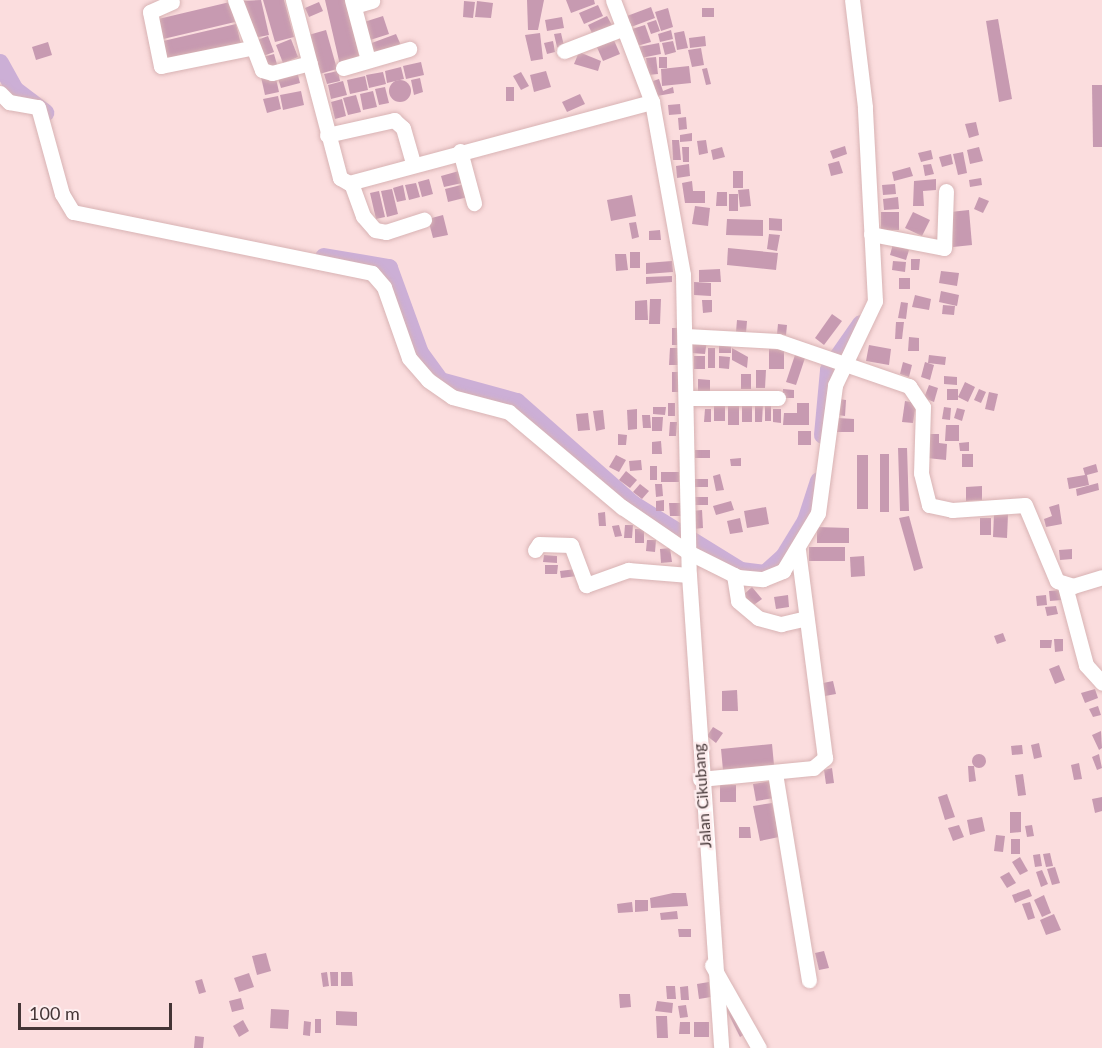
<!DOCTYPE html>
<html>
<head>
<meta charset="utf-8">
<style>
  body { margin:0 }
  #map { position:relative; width:1102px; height:1048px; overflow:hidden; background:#fbddde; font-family:Lato,sans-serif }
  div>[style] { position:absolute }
  .river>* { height:18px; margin:-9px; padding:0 9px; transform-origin:9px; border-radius:9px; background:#ccafd6 }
  .building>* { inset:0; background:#c79ab1 }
  .round { border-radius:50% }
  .roads { filter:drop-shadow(0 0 2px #d8b3b4) drop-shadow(0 0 2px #d8b3b4) }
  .minor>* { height:15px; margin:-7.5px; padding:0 7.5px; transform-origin:7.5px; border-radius:7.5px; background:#fff }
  span { translate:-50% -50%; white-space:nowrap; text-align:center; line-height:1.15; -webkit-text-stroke:5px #feeeef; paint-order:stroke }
  .street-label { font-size:16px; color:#443536 }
  .scale { position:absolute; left:18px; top:1003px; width:154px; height:27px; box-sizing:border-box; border:3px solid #443536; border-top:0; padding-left:8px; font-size:18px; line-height:21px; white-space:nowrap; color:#443536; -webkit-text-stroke:4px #feeeef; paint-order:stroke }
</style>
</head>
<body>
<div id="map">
  <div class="river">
    <i style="left:0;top:63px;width:31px;rotate:61deg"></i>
    <i style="left:15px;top:90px;width:38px;rotate:37deg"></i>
    <i style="left:324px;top:257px;width:66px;rotate:9.6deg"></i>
    <i style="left:389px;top:268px;width:90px;rotate:70deg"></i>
    <i style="left:420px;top:353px;width:34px;rotate:54deg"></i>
    <i style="left:440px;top:381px;width:80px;rotate:15.3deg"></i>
    <i style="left:517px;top:402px;width:156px;rotate:41.4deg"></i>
    <i style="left:634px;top:505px;width:126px;rotate:31.7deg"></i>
    <i style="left:741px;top:571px;width:24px;rotate:7deg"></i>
    <i style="left:765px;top:574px;width:25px;rotate:-42deg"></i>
    <i style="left:784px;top:557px;width:42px;rotate:-58.6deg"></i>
    <i style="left:806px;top:521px;width:42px;rotate:-72deg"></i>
    <i style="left:823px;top:435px;width:65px;rotate:-84.7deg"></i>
    <i style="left:829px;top:370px;width:56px;rotate:-55.2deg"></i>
  </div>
  <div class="building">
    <i style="clip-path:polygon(261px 0,269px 35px,249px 39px,241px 1px)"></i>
    <i style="clip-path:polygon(263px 0,284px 0,294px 37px,275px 42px)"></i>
    <i style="clip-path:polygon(325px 0,346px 0,360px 60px,340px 65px)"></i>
    <i style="clip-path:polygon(527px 0,544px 0,538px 30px,528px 30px)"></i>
    <i style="clip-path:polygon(566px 0,594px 0,595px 4px,571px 13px)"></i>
    <i style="clip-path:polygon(464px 1px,475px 2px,473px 18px,463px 17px)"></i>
    <i style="clip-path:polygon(477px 1px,493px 3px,491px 18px,475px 17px)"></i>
    <i style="clip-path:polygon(230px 2px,235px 22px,159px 40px,154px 20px)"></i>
    <i style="clip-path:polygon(319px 2px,323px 11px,309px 17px,305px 8px)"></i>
    <i style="clip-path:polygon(598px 5px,603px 16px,584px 24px,579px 13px)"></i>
    <i style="clip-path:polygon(651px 7px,655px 18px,631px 27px,627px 16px)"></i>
    <i style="clip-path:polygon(668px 8px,673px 27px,661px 31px,655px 12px)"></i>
    <i style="clip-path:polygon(702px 8px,714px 8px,714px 17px,702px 17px)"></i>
    <i style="clip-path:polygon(383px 16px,389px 34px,367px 41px,361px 23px)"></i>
    <i style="clip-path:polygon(607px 16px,614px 29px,595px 39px,588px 25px)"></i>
    <i style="clip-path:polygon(562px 17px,564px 28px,547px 31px,545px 20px)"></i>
    <i style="clip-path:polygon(998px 19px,1012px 99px,999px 102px,986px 21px)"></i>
    <i style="clip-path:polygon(656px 20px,660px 31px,651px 34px,647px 23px)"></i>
    <i style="clip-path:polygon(236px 24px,241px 44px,164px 62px,159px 42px)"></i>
    <i style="clip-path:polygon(645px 25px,651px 42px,637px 46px,632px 29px)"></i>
    <i style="clip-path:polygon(326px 30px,337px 69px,316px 75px,305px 36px)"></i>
    <i style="clip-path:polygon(671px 30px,673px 39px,660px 42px,658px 34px)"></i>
    <i style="clip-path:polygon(684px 31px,688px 48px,677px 50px,674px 33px)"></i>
    <i style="clip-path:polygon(540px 33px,543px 59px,531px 61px,525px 35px)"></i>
    <i style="clip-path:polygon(561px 33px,564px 46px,557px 47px,554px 34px)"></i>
    <i style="clip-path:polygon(396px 34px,403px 50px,375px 61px,369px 44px)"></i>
    <i style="clip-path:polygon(268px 36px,274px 52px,258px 58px,252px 42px)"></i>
    <i style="clip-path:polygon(705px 36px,706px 46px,690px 48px,689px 38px)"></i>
    <i style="clip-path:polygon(613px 38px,620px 54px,603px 61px,596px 45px)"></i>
    <i style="clip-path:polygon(291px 39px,298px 57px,283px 63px,276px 45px)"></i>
    <i style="clip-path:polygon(553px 41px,555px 52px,547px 54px,544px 43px)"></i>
    <i style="clip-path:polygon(673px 41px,676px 52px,665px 55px,662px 43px)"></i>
    <i style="clip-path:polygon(48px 42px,52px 55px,36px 60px,32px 47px)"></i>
    <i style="clip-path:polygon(659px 43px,661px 54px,641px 58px,638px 47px)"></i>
    <i style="clip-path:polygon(701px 48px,704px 65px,692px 67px,688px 50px)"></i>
    <i style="clip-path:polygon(579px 52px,601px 61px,598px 71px,574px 64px)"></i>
    <i style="clip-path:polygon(274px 54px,278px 68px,267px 71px,263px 57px)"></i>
    <i style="clip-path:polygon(656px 57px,658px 74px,648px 75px,646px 58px)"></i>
    <i style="clip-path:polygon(659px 57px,667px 57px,667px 68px,659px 68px)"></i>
    <i style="clip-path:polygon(421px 62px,424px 75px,406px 79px,403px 66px)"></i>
    <i style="clip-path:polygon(689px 66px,691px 83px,662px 86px,661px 69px)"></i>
    <i style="clip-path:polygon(401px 67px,404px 79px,387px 83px,385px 71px)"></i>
    <i style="clip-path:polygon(707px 68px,711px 84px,706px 85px,702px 69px)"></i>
    <i style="clip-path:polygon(297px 71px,300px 83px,281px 88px,277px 75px)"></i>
    <i style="clip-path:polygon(338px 71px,340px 81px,327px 84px,324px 74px)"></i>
    <i style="clip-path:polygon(546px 71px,551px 87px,534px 92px,530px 75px)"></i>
    <i style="clip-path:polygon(383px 72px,386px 84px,369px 88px,366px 75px)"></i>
    <i style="clip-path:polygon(521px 72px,529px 86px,521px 90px,513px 76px)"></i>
    <i style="clip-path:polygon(275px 74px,279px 92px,265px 95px,261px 77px)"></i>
    <i style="clip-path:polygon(365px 76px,368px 90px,350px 94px,347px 80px)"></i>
    <i style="clip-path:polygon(420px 78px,423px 92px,414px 95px,411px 80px)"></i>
    <i style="clip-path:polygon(659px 79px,663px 91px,673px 87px,674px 93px,657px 96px,653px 81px)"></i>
    <i class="round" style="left:389px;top:80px;width:22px;height:22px"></i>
    <i style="clip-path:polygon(343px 81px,347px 95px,331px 99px,328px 85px)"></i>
    <i style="clip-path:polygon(1092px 85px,1102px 85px,1102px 147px,1093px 147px)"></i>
    <i style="clip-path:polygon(385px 87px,389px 103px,379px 105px,375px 89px)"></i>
    <i style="clip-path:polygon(506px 87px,514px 87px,514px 101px,506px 101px)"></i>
    <i style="clip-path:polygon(301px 91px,304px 105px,283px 110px,280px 95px)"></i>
    <i style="clip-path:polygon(373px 91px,377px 107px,363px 110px,360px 94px)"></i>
    <i style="clip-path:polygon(580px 94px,585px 104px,567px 112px,562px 102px)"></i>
    <i style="clip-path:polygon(356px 95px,361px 112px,348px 115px,343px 98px)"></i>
    <i style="clip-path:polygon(278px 96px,281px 109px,267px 113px,263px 99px)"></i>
    <i style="clip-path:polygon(342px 99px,346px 116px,335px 119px,331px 102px)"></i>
    <i style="clip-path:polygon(680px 104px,681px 114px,669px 115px,668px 105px)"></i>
    <i style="clip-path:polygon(686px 117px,687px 129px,679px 130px,678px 118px)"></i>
    <i style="clip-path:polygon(976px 122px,979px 135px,969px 138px,965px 124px)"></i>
    <i style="clip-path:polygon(692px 133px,692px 141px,680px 142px,680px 135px)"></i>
    <i style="clip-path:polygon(672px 140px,679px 140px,681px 160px,673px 160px)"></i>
    <i style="clip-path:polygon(706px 140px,708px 153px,699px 155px,697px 141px)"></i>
    <i style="clip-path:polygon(845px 146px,847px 154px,833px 159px,830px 151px)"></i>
    <i style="clip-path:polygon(682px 147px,689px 147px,689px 162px,683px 162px)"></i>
    <i style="clip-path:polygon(722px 147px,725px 157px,713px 160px,711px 150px)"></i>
    <i style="clip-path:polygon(979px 147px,983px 161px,970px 164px,967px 150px)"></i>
    <i style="clip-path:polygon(931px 150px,933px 159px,921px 162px,918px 153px)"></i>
    <i style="clip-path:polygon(963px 152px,967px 173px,958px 175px,953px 154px)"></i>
    <i style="clip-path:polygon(951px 154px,953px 164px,942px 167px,939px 157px)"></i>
    <i style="clip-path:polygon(839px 161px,843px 173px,831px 176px,828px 164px)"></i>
    <i style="clip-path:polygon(689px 164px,690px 176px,677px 178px,676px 166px)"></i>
    <i style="clip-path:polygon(931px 164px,934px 174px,925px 176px,923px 165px)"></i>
    <i style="clip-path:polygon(910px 167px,913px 176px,894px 181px,892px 172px)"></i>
    <i style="clip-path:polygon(459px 171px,462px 183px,444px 187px,441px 176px)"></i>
    <i style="clip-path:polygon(733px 171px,743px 171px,743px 188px,733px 188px)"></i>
    <i style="clip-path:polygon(981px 178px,982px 185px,970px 187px,969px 180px)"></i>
    <i style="clip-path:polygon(429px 179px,433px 194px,422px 197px,418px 182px)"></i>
    <i style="clip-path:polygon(936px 179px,936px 190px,923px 191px,924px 206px,913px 206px,914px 181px)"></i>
    <i style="clip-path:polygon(692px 181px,693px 191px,705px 191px,705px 203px,685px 203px,682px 183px)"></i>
    <i style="clip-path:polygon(416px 183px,420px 197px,409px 200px,405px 185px)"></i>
    <i style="clip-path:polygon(465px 184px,468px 197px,448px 202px,445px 189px)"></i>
    <i style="clip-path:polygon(895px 184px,896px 194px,883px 195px,882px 185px)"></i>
    <i style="clip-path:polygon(403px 185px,406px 200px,397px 202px,393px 188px)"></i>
    <i style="clip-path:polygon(392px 189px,398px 214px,387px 217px,381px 191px)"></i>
    <i style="clip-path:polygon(749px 189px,751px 206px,740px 207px,738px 190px)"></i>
    <i style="clip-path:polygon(379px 191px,385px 217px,376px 219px,370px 193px)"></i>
    <i style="clip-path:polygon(717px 192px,727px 192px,727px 206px,716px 206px)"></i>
    <i style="clip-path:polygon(729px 194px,738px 194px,738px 211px,729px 211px)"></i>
    <i style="clip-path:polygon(632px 195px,636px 216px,611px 221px,607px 200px)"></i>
    <i style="clip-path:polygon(898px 197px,899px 209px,884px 210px,883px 199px)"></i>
    <i style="clip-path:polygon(979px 197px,989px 201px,983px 213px,974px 209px)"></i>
    <i style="clip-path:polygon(695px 206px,710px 208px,708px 226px,692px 224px)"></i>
    <i style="clip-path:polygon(969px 210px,972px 245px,953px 247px,950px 212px)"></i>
    <i style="clip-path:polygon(881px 212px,899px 212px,899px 230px,881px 230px)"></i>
    <i style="clip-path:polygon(913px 212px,930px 220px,922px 236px,905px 228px)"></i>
    <i style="clip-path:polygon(443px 215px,448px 235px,433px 238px,428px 219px)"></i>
    <i style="clip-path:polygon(769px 218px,782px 219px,782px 231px,769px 230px)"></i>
    <i style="clip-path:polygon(727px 219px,763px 220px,763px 236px,726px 235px)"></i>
    <i style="clip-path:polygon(636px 222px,639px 237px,632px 239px,629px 223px)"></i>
    <i style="clip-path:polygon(660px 230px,661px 240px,649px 240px,649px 231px)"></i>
    <i style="clip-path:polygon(769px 234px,780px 235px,777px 251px,767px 249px)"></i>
    <i style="clip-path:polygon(893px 244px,909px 250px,906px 260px,890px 255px)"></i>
    <i style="clip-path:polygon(728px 248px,778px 253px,776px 270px,727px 265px)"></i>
    <i style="clip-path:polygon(630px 252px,640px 252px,640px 268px,630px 268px)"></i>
    <i style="clip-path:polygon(615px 254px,626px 254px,628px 270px,616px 271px)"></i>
    <i style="clip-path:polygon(911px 259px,920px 259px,919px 270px,911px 270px)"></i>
    <i style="clip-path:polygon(672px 261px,673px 272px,646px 274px,646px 263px)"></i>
    <i style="clip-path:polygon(893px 261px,906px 262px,905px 272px,892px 270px)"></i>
    <i style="clip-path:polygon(720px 269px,721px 282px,699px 282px,699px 270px)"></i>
    <i style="clip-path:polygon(941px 271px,959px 273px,957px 286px,939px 283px)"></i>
    <i style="clip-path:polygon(672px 276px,672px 282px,646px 284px,646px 277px)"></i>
    <i style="clip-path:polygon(899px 278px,910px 278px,910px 289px,899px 289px)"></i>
    <i style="clip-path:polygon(694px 282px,711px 283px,711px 296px,694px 295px)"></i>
    <i style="clip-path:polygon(941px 291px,959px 295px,957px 306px,939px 302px)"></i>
    <i style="clip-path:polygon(915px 295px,931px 299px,929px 310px,912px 307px)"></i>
    <i style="clip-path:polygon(650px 299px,661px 299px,660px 324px,649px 324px)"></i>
    <i style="clip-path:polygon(647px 300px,648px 320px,635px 320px,635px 301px)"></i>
    <i style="clip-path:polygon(702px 300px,712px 300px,712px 312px,703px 313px)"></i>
    <i style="clip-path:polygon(901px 302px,908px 303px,906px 319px,898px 318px)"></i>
    <i style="clip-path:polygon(943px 305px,955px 306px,954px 315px,942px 314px)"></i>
    <i style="clip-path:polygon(832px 314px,842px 321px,824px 345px,815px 338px)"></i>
    <i style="clip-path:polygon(737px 320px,747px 321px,746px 333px,736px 332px)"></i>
    <i style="clip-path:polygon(896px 322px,904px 322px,902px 339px,895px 339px)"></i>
    <i style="clip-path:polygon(778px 324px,787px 325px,786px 335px,777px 334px)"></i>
    <i style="clip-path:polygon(672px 328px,683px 328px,683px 345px,672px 345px)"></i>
    <i style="clip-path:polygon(909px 337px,919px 338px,919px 351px,908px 351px)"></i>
    <i style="clip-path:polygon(691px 339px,707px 340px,705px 354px,691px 353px)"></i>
    <i style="clip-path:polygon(719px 343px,731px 343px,731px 353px,719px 353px)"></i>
    <i style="clip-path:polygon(869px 345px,891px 349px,889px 365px,866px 361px)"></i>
    <i style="clip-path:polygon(670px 348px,680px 348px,680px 365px,669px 365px)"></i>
    <i style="clip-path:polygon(708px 348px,715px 348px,715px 368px,708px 368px)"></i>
    <i style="clip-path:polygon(732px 348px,748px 357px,747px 368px,732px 360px)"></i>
    <i style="clip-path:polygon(769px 349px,784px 350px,784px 369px,769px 369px)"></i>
    <i style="clip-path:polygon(795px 355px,805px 358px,796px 385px,786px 382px)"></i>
    <i style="clip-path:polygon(929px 355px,946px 357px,945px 365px,928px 363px)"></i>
    <i style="clip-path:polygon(694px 356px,705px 356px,705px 369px,694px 369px)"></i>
    <i style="clip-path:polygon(719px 356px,730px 357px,729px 369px,719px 368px)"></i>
    <i style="clip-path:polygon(903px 362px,912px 365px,909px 377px,900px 374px)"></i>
    <i style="clip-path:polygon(925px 362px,934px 365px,930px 380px,921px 377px)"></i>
    <i style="clip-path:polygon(756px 370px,766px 370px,765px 388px,756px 388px)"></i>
    <i style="clip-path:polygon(672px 372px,680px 372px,680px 392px,672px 392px)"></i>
    <i style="clip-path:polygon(741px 374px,751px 374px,751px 389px,741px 389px)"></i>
    <i style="clip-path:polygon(944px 376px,957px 377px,957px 385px,944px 384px)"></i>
    <i style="clip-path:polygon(698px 379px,710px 380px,710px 395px,698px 395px)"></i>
    <i style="clip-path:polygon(965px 382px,975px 387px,968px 402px,958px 397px)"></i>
    <i style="clip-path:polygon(929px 385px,938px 388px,934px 402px,924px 398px)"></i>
    <i style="clip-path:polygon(783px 389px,794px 390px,794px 398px,783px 398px)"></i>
    <i style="clip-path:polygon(947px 389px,958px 389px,958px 400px,947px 400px)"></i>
    <i style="clip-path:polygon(979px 389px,986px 392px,981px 403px,974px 400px)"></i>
    <i style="clip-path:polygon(989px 392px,998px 394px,994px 411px,985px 409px)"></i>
    <i style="clip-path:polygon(839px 399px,846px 400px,845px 416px,838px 415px)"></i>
    <i style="clip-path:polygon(728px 400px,739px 400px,739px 425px,728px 425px)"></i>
    <i style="clip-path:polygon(905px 401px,916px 403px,913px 423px,902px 422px)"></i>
    <i style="clip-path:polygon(714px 402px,725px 402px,725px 421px,714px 421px)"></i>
    <i style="clip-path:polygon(765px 402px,771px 402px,771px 421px,765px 421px)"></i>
    <i style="clip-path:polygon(668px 403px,675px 403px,675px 416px,668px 416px)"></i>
    <i style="clip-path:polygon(755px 403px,763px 403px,762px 422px,755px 422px)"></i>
    <i style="clip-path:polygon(797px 403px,809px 403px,809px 425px,783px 425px,784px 413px,797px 413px)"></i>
    <i style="clip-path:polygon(742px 405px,752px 405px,752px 422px,742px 422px)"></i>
    <i style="clip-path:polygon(653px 407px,666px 407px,665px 415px,653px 414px)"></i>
    <i style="clip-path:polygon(944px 407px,951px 408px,950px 420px,942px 419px)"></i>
    <i style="clip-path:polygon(957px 408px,965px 410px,962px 421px,954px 418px)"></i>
    <i style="clip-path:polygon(637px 409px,637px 429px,628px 430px,627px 410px)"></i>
    <i style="clip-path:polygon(705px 409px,711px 409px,711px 422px,704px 422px)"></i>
    <i style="clip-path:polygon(773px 409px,781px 409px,781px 423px,773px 422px)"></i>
    <i style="clip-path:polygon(603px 410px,605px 429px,596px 431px,593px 411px)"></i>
    <i style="clip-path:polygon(588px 413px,590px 430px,578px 431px,576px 414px)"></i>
    <i style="clip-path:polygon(642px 415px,650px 415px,651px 428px,643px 428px)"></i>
    <i style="clip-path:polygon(652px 417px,663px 417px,662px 431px,652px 431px)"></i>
    <i style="clip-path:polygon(838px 418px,854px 419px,854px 432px,837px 432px)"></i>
    <i style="clip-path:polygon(670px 422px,677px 422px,676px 436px,669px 436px)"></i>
    <i style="clip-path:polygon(946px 425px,959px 425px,959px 441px,945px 441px)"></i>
    <i style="clip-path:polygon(798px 431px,811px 431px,811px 445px,798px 445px)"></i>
    <i style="clip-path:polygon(618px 434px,627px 435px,626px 445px,618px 445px)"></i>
    <i style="clip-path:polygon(928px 434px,939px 434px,939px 443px,947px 444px,946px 460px,927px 458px)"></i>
    <i style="clip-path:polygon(661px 441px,662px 454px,652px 454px,652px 442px)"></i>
    <i style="clip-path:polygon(969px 442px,969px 451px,960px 451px,959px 443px)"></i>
    <i style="clip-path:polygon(898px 448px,907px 448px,909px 511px,900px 511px)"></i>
    <i style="clip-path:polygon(695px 450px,710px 450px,710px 458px,695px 458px)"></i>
    <i style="clip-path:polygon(880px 454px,889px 454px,889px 512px,880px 512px)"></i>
    <i style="clip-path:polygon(962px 454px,973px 454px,973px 467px,962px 467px)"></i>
    <i style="clip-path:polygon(616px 455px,626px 460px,619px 472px,609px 467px)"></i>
    <i style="clip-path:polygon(857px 455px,868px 455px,868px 509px,857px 509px)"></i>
    <i style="clip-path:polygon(741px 458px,741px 466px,731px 466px,730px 459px)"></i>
    <i style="clip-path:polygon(641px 460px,642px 470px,630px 471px,629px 461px)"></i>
    <i style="clip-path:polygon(1096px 464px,1098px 472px,1087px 475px,1089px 485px,1069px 489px,1067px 478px,1085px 475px,1083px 468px)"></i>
    <i style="clip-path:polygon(650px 466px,657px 466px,657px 480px,650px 480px)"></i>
    <i style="clip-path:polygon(626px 471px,637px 480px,630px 488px,619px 480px)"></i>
    <i style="clip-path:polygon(661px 472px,679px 472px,679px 482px,661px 482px)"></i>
    <i style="clip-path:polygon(720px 474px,724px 490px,716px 491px,713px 476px)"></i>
    <i style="clip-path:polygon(694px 479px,708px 479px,708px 487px,694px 487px)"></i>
    <i style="clip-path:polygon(1098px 483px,1099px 490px,1077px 496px,1076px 489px)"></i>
    <i style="clip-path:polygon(640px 484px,649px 491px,642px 499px,633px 492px)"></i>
    <i style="clip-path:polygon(655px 484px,662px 484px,663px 496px,656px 497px)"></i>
    <i style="clip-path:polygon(982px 486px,982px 500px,966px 501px,966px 487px)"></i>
    <i style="clip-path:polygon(691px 497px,708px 497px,708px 505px,690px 505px)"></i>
    <i style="clip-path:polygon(664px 500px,664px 511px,656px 511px,656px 501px)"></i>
    <i style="clip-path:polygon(731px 501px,734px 510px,716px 515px,713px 506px)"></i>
    <i style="clip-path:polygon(669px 503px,681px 503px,681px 516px,670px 516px)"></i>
    <i style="clip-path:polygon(1059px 504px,1062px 524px,1046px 527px,1044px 519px,1052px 516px,1049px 507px)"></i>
    <i style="clip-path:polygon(766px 507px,769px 524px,747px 528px,744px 511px)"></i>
    <i style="clip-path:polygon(702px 510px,703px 528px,693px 529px,692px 511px)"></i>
    <i style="clip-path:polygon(605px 512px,606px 526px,599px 526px,598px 513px)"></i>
    <i style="clip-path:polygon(994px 514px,1008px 514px,1007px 538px,993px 537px)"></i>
    <i style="clip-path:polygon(909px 516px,923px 568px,914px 571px,899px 518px)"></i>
    <i style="clip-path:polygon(740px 518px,743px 532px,730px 534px,727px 521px)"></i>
    <i style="clip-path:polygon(980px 518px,991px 518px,991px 535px,980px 535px)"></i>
    <i style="clip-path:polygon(619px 525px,622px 536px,615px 537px,612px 526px)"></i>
    <i style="clip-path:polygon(625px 525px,633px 525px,632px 538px,624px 538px)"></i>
    <i style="clip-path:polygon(817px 527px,849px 528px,849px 543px,817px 543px)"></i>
    <i style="clip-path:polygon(635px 529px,644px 529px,644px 543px,635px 543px)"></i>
    <i style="clip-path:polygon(647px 540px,656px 540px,655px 552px,646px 551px)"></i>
    <i style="clip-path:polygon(809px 547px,845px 547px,845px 561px,809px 561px)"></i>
    <i style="clip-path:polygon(670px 548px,672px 562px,661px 563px,660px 549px)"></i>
    <i style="clip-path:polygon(1072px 549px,1072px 559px,1060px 560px,1059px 550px)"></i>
    <i style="clip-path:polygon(544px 555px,557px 556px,557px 563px,543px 562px)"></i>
    <i style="clip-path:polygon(864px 556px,865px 576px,851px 577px,850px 557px)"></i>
    <i style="clip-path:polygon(545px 565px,558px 565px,557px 574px,545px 574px)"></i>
    <i style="clip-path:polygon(576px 569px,577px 576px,561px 578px,560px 571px)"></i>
    <i style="clip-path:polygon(752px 587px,762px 599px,751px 607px,742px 596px)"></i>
    <i style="clip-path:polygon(1061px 590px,1062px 600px,1050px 601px,1049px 591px)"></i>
    <i style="clip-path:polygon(788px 595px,789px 607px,776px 609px,774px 597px)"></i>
    <i style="clip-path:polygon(1046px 595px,1047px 605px,1037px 606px,1036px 596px)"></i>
    <i style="clip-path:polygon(1056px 606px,1058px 614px,1047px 616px,1045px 607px)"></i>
    <i style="clip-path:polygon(1003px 633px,1006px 641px,997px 644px,994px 636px)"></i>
    <i style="clip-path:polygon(1054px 639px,1063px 639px,1063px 651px,1055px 652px)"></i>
    <i style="clip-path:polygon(1040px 640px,1052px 640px,1051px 648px,1040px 648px)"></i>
    <i style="clip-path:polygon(1059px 665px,1065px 680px,1055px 684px,1049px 669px)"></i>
    <i style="clip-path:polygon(833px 681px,836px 694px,825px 696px,823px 683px)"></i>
    <i style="clip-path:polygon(1095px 689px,1098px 698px,1085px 703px,1081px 693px)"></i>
    <i style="clip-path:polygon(737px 690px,738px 711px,722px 711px,722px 691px)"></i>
    <i style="clip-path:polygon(1098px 706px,1101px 715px,1093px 717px,1089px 709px)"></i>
    <i style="clip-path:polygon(713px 727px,723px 733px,716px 743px,707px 736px)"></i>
    <i style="clip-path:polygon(1101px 731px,1102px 748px,1099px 750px,1092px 735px)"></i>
    <i style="clip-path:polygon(1039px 743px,1042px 757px,1034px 759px,1031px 745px)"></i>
    <i style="clip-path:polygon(772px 744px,774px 765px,723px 770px,721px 749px)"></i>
    <i style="clip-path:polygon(1022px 745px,1023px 754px,1012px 755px,1011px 746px)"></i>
    <i class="round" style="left:972px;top:754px;width:14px;height:14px"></i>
    <i style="clip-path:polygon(1099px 754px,1102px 768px,1097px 770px,1092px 757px)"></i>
    <i style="clip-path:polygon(1079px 763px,1082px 779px,1074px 780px,1071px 765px)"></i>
    <i style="clip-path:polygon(968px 766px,974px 766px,976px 781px,969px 782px)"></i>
    <i style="clip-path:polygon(832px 768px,834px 783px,826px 784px,824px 770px)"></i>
    <i style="clip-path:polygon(1023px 774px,1026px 795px,1018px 796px,1015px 775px)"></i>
    <i style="clip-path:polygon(772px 781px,774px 798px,756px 801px,753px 784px)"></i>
    <i style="clip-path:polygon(720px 785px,736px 785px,736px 802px,720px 802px)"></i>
    <i style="clip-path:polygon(947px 794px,955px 817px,945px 820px,938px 797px)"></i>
    <i style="clip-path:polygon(1102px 797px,1102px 811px,1095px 813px,1092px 799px)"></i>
    <i style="clip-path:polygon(772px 803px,779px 837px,760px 841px,753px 806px)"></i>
    <i style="clip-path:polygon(1010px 812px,1021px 812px,1021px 832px,1010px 833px)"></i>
    <i style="clip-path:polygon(982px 817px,985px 831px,970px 835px,967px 820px)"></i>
    <i style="clip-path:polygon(959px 825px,964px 837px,953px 841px,948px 828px)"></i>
    <i style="clip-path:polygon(1032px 825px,1034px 836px,1027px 837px,1025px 826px)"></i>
    <i style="clip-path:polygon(739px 827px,750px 827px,751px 838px,739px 838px)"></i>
    <i style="clip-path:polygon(996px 835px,1005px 836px,1003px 852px,994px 851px)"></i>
    <i style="clip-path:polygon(1011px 839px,1020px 839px,1020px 854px,1011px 854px)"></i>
    <i style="clip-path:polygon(1050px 853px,1053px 866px,1046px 867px,1043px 854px)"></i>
    <i style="clip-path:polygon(1040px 854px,1042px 866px,1035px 867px,1033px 855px)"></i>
    <i style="clip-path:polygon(1020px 857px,1028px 871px,1020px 875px,1012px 862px)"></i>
    <i style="clip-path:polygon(1055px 867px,1060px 883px,1052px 885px,1047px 869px)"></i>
    <i style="clip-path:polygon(1042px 870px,1048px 884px,1041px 887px,1036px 872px)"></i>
    <i style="clip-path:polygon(1009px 872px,1016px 883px,1007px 888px,1000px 877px)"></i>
    <i style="clip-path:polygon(1029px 889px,1032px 896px,1015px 903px,1012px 895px)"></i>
    <i style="clip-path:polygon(673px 893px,686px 893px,688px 906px,651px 908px,650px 898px)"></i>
    <i style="clip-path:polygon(1044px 895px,1051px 913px,1042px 917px,1034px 900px)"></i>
    <i style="clip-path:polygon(635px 900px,648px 900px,648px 911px,635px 912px)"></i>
    <i style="clip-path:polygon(632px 902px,633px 912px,618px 913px,617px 904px)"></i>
    <i style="clip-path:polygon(1030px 902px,1035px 918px,1028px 920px,1022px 904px)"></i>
    <i style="clip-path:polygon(677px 911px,678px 919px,661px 920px,660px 913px)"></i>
    <i style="clip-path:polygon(1054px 914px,1061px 930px,1046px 935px,1040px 920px)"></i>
    <i style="clip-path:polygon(678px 929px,691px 929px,691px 937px,679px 937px)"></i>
    <i style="clip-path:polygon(824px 951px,829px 968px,819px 970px,815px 953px)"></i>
    <i style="clip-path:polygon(266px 953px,271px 971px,257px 975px,252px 956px)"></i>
    <i style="clip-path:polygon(327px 972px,329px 986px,323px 987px,321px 973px)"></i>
    <i style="clip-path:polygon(330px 972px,338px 972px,338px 986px,331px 986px)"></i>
    <i style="clip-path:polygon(341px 972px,352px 972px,353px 986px,341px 986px)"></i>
    <i style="clip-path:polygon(249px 973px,254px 987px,239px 992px,234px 978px)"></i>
    <i style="clip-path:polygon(202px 979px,206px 992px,199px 994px,195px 981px)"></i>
    <i style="clip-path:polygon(709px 982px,711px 997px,699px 999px,697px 984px)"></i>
    <i style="clip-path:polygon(666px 986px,675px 986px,676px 999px,667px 999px)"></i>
    <i style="clip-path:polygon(688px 986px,689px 1000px,681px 1000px,680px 987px)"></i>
    <i style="clip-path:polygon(619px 994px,630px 994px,631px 1007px,620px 1008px)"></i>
    <i style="clip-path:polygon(241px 998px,244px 1009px,232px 1012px,229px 1001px)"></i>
    <i style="clip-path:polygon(657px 1001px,673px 1003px,672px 1013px,655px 1011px)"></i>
    <i style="clip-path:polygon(729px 1003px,745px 1034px,740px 1037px,724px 1005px)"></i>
    <i style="clip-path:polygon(686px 1005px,688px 1017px,680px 1018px,678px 1006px)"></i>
    <i style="clip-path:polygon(271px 1009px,289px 1010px,288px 1029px,270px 1028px)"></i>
    <i style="clip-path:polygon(336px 1011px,357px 1012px,357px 1026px,336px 1025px)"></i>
    <i style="clip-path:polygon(656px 1016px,667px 1016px,668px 1038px,657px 1038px)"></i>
    <i style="clip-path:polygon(315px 1019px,321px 1019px,321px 1033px,315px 1033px)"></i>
    <i style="clip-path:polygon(243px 1020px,249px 1031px,239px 1037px,233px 1026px)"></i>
    <i style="clip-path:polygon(304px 1021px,311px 1022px,310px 1036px,303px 1035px)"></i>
    <i style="clip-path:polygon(680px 1022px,690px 1022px,690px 1034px,679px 1034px)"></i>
    <i style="clip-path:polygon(694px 1022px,709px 1022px,709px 1037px,694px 1037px)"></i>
    <i style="clip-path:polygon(195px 1036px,204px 1037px,203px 1048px,194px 1048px)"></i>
  </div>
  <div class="roads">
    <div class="minor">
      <i style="left:235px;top:0;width:75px;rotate:68.9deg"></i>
      <i style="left:262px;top:70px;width:10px;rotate:17deg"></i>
      <i style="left:272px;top:73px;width:39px;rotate:-15deg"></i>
      <i style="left:293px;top:0;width:184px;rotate:75.2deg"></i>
      <i style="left:340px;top:178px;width:10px;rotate:29deg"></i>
      <i style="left:349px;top:183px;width:314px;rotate:-15deg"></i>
      <i style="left:352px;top:0;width:62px;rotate:75.1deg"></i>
      <i style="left:613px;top:0;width:109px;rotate:69.1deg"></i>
      <i style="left:652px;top:102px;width:176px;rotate:79.8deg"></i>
      <i style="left:683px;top:275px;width:300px;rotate:88.9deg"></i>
      <i style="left:689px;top:575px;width:474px;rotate:86.1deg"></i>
      <i style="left:172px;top:2px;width:24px;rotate:156deg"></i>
      <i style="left:150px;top:12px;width:55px;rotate:78.5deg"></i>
      <i style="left:161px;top:66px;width:91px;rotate:-11.4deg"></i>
      <i style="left:354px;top:6px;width:19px;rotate:-16deg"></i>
      <i style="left:564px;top:51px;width:64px;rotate:-21deg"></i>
      <i style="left:343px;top:68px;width:69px;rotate:-16.1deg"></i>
      <i style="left:0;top:93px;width:13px;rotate:45deg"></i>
      <i style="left:9px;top:102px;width:29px;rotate:10deg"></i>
      <i style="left:38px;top:107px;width:90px;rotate:74.6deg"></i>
      <i style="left:62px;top:194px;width:21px;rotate:59deg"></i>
      <i style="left:73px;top:212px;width:305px;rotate:11.5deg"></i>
      <i style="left:372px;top:273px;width:18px;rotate:49deg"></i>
      <i style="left:384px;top:287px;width:75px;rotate:70.6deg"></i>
      <i style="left:409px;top:358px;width:29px;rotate:49deg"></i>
      <i style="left:428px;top:380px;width:29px;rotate:35deg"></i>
      <i style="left:452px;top:397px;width:59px;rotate:14.7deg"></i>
      <i style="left:509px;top:412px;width:148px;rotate:40.1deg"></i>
      <i style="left:622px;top:507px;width:80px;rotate:34.3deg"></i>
      <i style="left:688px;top:552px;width:56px;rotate:26.6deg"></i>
      <i style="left:738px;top:577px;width:25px;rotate:5deg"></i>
      <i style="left:763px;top:579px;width:22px;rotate:-22deg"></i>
      <i style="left:783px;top:571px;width:68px;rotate:-58.9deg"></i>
      <i style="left:818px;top:513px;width:129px;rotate:-82.4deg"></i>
      <i style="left:835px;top:385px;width:93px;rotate:-64.5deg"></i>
      <i style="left:875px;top:301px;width:194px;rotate:-93deg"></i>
      <i style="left:865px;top:107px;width:108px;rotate:-96.9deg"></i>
      <i style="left:327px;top:135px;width:69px;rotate:-12.6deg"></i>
      <i style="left:394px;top:120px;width:12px;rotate:42deg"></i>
      <i style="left:403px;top:128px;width:36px;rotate:74deg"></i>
      <i style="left:460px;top:151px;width:54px;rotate:74.9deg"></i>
      <i style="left:351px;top:183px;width:35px;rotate:70deg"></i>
      <i style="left:363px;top:216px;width:18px;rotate:49deg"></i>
      <i style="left:375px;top:230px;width:11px;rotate:10deg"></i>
      <i style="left:386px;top:232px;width:40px;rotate:-18deg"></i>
      <i style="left:871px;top:234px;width:74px;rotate:10.9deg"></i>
      <i style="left:944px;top:248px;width:57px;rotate:-88deg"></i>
      <i style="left:686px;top:336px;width:92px;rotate:3.1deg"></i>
      <i style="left:778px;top:341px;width:139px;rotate:19deg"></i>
      <i style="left:909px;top:386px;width:25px;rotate:56deg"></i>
      <i style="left:923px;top:407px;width:66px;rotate:91.7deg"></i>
      <i style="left:921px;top:473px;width:33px;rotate:76deg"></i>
      <i style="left:929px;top:505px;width:24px;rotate:12deg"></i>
      <i style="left:952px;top:510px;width:73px;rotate:-3.9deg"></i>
      <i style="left:1025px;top:505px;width:82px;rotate:67.2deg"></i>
      <i style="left:1057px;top:581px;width:17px;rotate:17deg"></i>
      <i style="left:1073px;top:586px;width:30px;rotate:-17deg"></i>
      <i style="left:686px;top:398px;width:92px"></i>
      <i style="left:535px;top:550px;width:7px;rotate:-56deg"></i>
      <i style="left:539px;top:544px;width:32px;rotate:2deg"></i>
      <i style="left:571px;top:545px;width:43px;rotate:69.4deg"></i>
      <i style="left:586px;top:585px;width:45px;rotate:-19.7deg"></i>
      <i style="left:628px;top:570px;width:61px;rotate:4.7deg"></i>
      <i style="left:734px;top:575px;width:26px;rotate:81deg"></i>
      <i style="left:738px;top:601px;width:26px;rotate:40deg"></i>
      <i style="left:758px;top:618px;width:24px;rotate:15deg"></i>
      <i style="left:781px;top:624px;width:26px;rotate:-13deg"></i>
      <i style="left:1065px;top:586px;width:82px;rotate:75.1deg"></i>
      <i style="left:1086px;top:665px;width:24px;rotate:48deg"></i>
      <i style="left:775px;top:773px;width:210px;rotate:80.7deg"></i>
      <i style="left:700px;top:779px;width:114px;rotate:-5.6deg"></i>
      <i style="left:813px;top:768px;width:16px;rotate:-40deg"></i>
      <i style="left:825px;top:758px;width:209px;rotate:-97.4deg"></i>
      <i style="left:712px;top:965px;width:95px;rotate:60.5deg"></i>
    </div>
  </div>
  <div class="street-label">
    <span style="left:702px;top:796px;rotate:-94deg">Jalan Cikubang</span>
  </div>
  <div class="scale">100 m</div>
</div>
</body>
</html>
